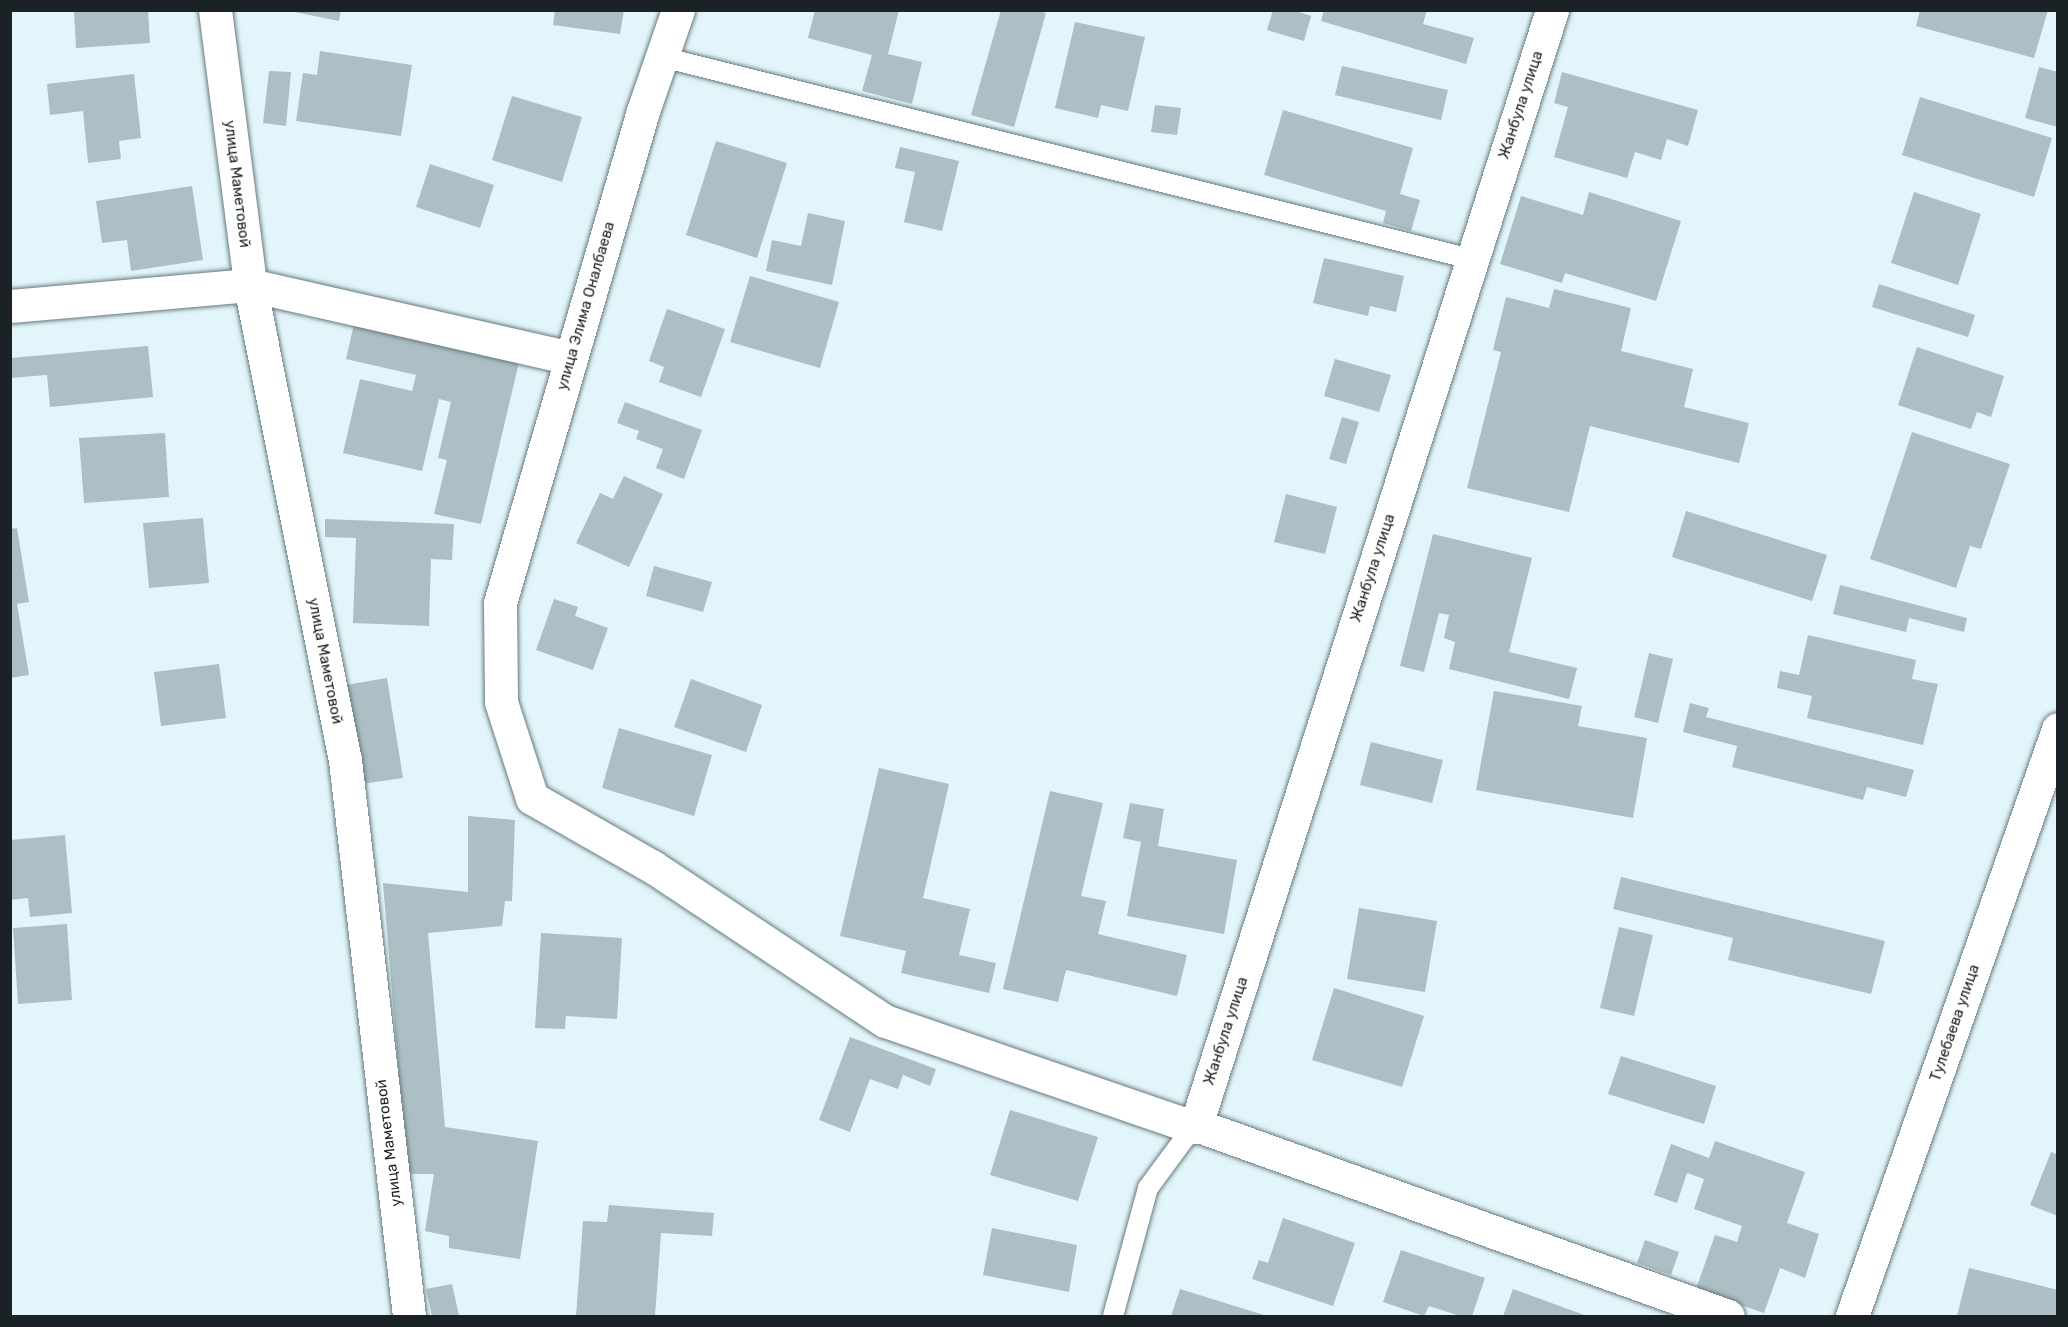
<!DOCTYPE html>
<html>
<head>
<meta charset="utf-8">
<style>
  body { margin:0 }
  #map { position:relative; width:2068px; height:1327px; overflow:hidden; background:#e1f5fb; font-family:Rubik,sans-serif }
  div>[style] { position:absolute }
  .building>* { inset:0; background:#acbfc5 }
  .roads { filter:drop-shadow(0 0 2px #67797e) drop-shadow(0 0 2px #67797e) }
  .lane>* { height:20px; margin:-10px; padding:0 10px; transform-origin:10px; border-radius:10px; background:#fff }
  .street>* { height:33px; margin:-16.5px; padding:0 16.5px; transform-origin:16.5px; border-radius:16.5px; background:#fff }
  span { translate:-50% -50%; white-space:nowrap; text-align:center; line-height:1.15; -webkit-text-stroke:4.5px #fff; paint-order:stroke }
  .street-label { font-size:15px; color:#1b2225 }
  .frame { position:absolute; inset:0; border:12px solid #1b2225; pointer-events:none }
</style>
</head>
<body>
<div id="map">
  <div class="building">
    <i style="clip-path:polygon(74px 10px,148px 10px,150px 43px,76px 48px)"></i>
    <i style="clip-path:polygon(285px 10px,341px 10px,339px 21px)"></i>
    <i style="clip-path:polygon(555px 10px,624px 10px,620px 34px,553px 25px)"></i>
    <i style="clip-path:polygon(815px 10px,899px 10px,888px 54px,922px 62px,912px 104px,862px 91px,872px 55px,808px 38px)"></i>
    <i style="clip-path:polygon(1001px 10px,1036px 10px,1046px 13px,1014px 127px,971px 115px)"></i>
    <i style="clip-path:polygon(1273px 10px,1293px 10px,1311px 16px,1304px 41px,1267px 30px)"></i>
    <i style="clip-path:polygon(1324px 10px,1427px 10px,1423px 24px,1474px 38px,1466px 64px,1321px 21px)"></i>
    <i style="clip-path:polygon(1920px 10px,2048px 10px,2034px 58px,1916px 26px)"></i>
    <i style="clip-path:polygon(1075px 22px,1145px 37px,1128px 111px,1101px 105px,1098px 118px,1055px 108px)"></i>
    <i style="clip-path:polygon(320px 51px,412px 65px,401px 136px,296px 121px,303px 73px,317px 75px)"></i>
    <i style="clip-path:polygon(1342px 66px,1448px 90px,1441px 120px,1335px 95px)"></i>
    <i style="clip-path:polygon(2039px 67px,2058px 72px,2058px 127px,2025px 118px)"></i>
    <i style="clip-path:polygon(269px 71px,291px 72px,286px 126px,263px 123px)"></i>
    <i style="clip-path:polygon(1562px 72px,1698px 110px,1688px 146px,1667px 139px,1661px 160px,1635px 152px,1627px 178px,1554px 157px,1568px 107px,1554px 103px)"></i>
    <i style="clip-path:polygon(134px 74px,141px 138px,119px 141px,121px 159px,88px 163px,83px 111px,50px 115px,47px 84px)"></i>
    <i style="clip-path:polygon(512px 96px,582px 117px,562px 182px,492px 160px)"></i>
    <i style="clip-path:polygon(1920px 97px,2052px 138px,2034px 197px,1902px 155px)"></i>
    <i style="clip-path:polygon(1155px 105px,1181px 108px,1177px 135px,1151px 132px)"></i>
    <i style="clip-path:polygon(1283px 110px,1413px 148px,1400px 194px,1420px 200px,1411px 231px,1383px 223px,1386px 211px,1264px 175px)"></i>
    <i style="clip-path:polygon(716px 141px,787px 163px,757px 258px,686px 235px)"></i>
    <i style="clip-path:polygon(900px 147px,959px 161px,942px 231px,904px 222px,915px 172px,895px 168px)"></i>
    <i style="clip-path:polygon(430px 164px,494px 185px,480px 228px,416px 207px)"></i>
    <i style="clip-path:polygon(192px 186px,203px 260px,131px 271px,127px 240px,102px 243px,96px 201px)"></i>
    <i style="clip-path:polygon(1589px 192px,1681px 221px,1656px 301px,1565px 273px,1562px 283px,1500px 264px,1521px 196px,1583px 215px)"></i>
    <i style="clip-path:polygon(1914px 192px,1981px 214px,1958px 285px,1891px 263px)"></i>
    <i style="clip-path:polygon(808px 213px,845px 221px,832px 285px,766px 271px,772px 240px,801px 246px)"></i>
    <i style="clip-path:polygon(1324px 258px,1404px 276px,1396px 312px,1370px 306px,1368px 316px,1313px 303px)"></i>
    <i style="clip-path:polygon(750px 276px,839px 302px,820px 368px,730px 342px)"></i>
    <i style="clip-path:polygon(1879px 284px,1975px 315px,1968px 337px,1872px 307px)"></i>
    <i style="clip-path:polygon(1554px 289px,1631px 308px,1621px 351px,1693px 369px,1684px 407px,1749px 423px,1739px 463px,1590px 426px,1569px 512px,1467px 488px,1501px 352px,1493px 350px,1506px 297px,1549px 308px)"></i>
    <i style="clip-path:polygon(667px 309px,725px 329px,701px 397px,659px 382px,664px 367px,649px 361px)"></i>
    <i style="clip-path:polygon(354px 324px,519px 362px,481px 524px,434px 514px,447px 460px,438px 458px,451px 402px,439px 399px,422px 471px,343px 453px,360px 379px,412px 391px,416px 375px,346px 359px)"></i>
    <i style="clip-path:polygon(148px 346px,153px 397px,50px 407px,47px 375px,10px 378px,10px 358px)"></i>
    <i style="clip-path:polygon(1917px 347px,2004px 376px,1991px 417px,1977px 412px,1971px 429px,1898px 405px)"></i>
    <i style="clip-path:polygon(1335px 359px,1391px 375px,1379px 412px,1324px 396px)"></i>
    <i style="clip-path:polygon(625px 402px,702px 430px,684px 479px,656px 468px,663px 449px,636px 439px,639px 431px,617px 423px)"></i>
    <i style="clip-path:polygon(1342px 417px,1359px 422px,1346px 464px,1329px 459px)"></i>
    <i style="clip-path:polygon(1912px 432px,2010px 464px,1981px 549px,1970px 546px,1956px 588px,1870px 559px)"></i>
    <i style="clip-path:polygon(165px 433px,169px 497px,84px 503px,79px 438px)"></i>
    <i style="clip-path:polygon(624px 476px,663px 494px,629px 567px,576px 543px,600px 493px,613px 499px)"></i>
    <i style="clip-path:polygon(1286px 494px,1337px 507px,1325px 554px,1274px 542px)"></i>
    <i style="clip-path:polygon(1686px 511px,1827px 555px,1812px 601px,1672px 557px)"></i>
    <i style="clip-path:polygon(203px 518px,209px 583px,149px 588px,143px 523px)"></i>
    <i style="clip-path:polygon(325px 519px,454px 524px,452px 560px,431px 559px,429px 626px,353px 623px,356px 538px,325px 537px)"></i>
    <i style="clip-path:polygon(17px 528px,29px 602px,17px 604px,29px 675px,10px 678px,10px 529px)"></i>
    <i style="clip-path:polygon(1433px 534px,1532px 558px,1509px 652px,1577px 668px,1569px 699px,1449px 669px,1455px 642px,1444px 638px,1449px 615px,1439px 613px,1424px 672px,1400px 666px)"></i>
    <i style="clip-path:polygon(654px 566px,712px 582px,703px 612px,646px 596px)"></i>
    <i style="clip-path:polygon(1840px 585px,1967px 618px,1964px 632px,1909px 618px,1906px 632px,1833px 614px)"></i>
    <i style="clip-path:polygon(554px 599px,578px 607px,575px 616px,608px 628px,593px 670px,536px 650px)"></i>
    <i style="clip-path:polygon(1808px 635px,1916px 660px,1912px 679px,1938px 684px,1923px 745px,1807px 718px,1812px 696px,1777px 688px,1780px 671px,1799px 675px)"></i>
    <i style="clip-path:polygon(1649px 653px,1673px 659px,1658px 723px,1634px 717px)"></i>
    <i style="clip-path:polygon(219px 664px,226px 718px,161px 726px,154px 672px)"></i>
    <i style="clip-path:polygon(387px 678px,403px 778px,361px 784px,346px 685px)"></i>
    <i style="clip-path:polygon(691px 679px,762px 705px,746px 752px,674px 727px)"></i>
    <i style="clip-path:polygon(1494px 691px,1582px 706px,1578px 726px,1647px 738px,1633px 818px,1476px 790px)"></i>
    <i style="clip-path:polygon(1690px 703px,1709px 708px,1706px 717px,1914px 770px,1906px 797px,1867px 787px,1863px 800px,1732px 767px,1737px 746px,1683px 732px)"></i>
    <i style="clip-path:polygon(619px 728px,712px 755px,694px 816px,602px 788px)"></i>
    <i style="clip-path:polygon(1371px 742px,1443px 760px,1432px 803px,1360px 785px)"></i>
    <i style="clip-path:polygon(879px 768px,949px 784px,923px 898px,970px 909px,959px 955px,996px 963px,989px 993px,901px 973px,906px 951px,840px 936px)"></i>
    <i style="clip-path:polygon(1050px 791px,1103px 803px,1081px 896px,1106px 901px,1098px 934px,1187px 955px,1177px 996px,1066px 970px,1058px 1002px,1003px 989px)"></i>
    <i style="clip-path:polygon(1130px 803px,1164px 809px,1158px 846px,1237px 860px,1224px 934px,1127px 916px,1141px 842px,1123px 838px)"></i>
    <i style="clip-path:polygon(468px 816px,515px 820px,512px 901px,505px 901px,502px 926px,428px 933px,445px 1127px,538px 1141px,520px 1259px,449px 1248px,449px 1236px,425px 1231px,434px 1174px,407px 1174px,383px 883px,468px 892px)"></i>
    <i style="clip-path:polygon(65px 835px,72px 913px,30px 917px,28px 898px,10px 900px,10px 840px)"></i>
    <i style="clip-path:polygon(1621px 877px,1885px 941px,1871px 994px,1728px 960px,1733px 938px,1613px 909px)"></i>
    <i style="clip-path:polygon(1359px 908px,1437px 921px,1425px 992px,1347px 979px)"></i>
    <i style="clip-path:polygon(67px 924px,72px 1000px,18px 1004px,13px 928px)"></i>
    <i style="clip-path:polygon(1619px 927px,1653px 935px,1634px 1016px,1600px 1008px)"></i>
    <i style="clip-path:polygon(541px 933px,622px 938px,617px 1019px,566px 1016px,565px 1029px,535px 1028px)"></i>
    <i style="clip-path:polygon(1334px 988px,1424px 1016px,1402px 1087px,1312px 1060px)"></i>
    <i style="clip-path:polygon(850px 1037px,936px 1069px,930px 1086px,903px 1075px,898px 1089px,870px 1079px,850px 1132px,819px 1120px)"></i>
    <i style="clip-path:polygon(1621px 1056px,1716px 1086px,1704px 1124px,1608px 1094px)"></i>
    <i style="clip-path:polygon(1010px 1110px,1098px 1137px,1078px 1201px,990px 1175px)"></i>
    <i style="clip-path:polygon(1715px 1141px,1805px 1172px,1787px 1223px,1819px 1234px,1805px 1278px,1780px 1268px,1764px 1313px,1696px 1289px,1715px 1235px,1737px 1242px,1742px 1226px,1694px 1209px,1704px 1179px,1687px 1173px,1677px 1203px,1654px 1195px,1671px 1144px,1709px 1158px)"></i>
    <i style="clip-path:polygon(2051px 1152px,2058px 1155px,2058px 1216px,2030px 1205px)"></i>
    <i style="clip-path:polygon(609px 1205px,714px 1213px,712px 1236px,661px 1233px,655px 1316px,576px 1316px,583px 1221px,607px 1222px)"></i>
    <i style="clip-path:polygon(1283px 1218px,1355px 1243px,1333px 1306px,1252px 1279px,1259px 1260px,1268px 1263px)"></i>
    <i style="clip-path:polygon(992px 1228px,1077px 1245px,1069px 1292px,983px 1275px)"></i>
    <i style="clip-path:polygon(1645px 1240px,1679px 1252px,1671px 1275px,1637px 1263px)"></i>
    <i style="clip-path:polygon(1401px 1250px,1485px 1278px,1472px 1316px,1460px 1316px,1429px 1306px,1424px 1316px,1383px 1302px)"></i>
    <i style="clip-path:polygon(1969px 1268px,2058px 1290px,2058px 1316px,1957px 1316px)"></i>
    <i style="clip-path:polygon(452px 1284px,459px 1316px,432px 1316px,426px 1289px)"></i>
    <i style="clip-path:polygon(1180px 1289px,1267px 1316px,1171px 1316px)"></i>
    <i style="clip-path:polygon(1513px 1289px,1587px 1316px,1503px 1316px)"></i>
  </div>
  <div class="roads">
    <div class="lane">
      <i style="left:662px;top:57px;width:834px;rotate:14.02deg"></i>
      <i style="left:1113px;top:1316px;width:133px;rotate:-74.7deg"></i>
      <i style="left:1148px;top:1188px;width:76px;rotate:-53.6deg"></i>
    </div>
    <div class="street">
      <i style="left:215px;top:10px;width:277px;rotate:82.7deg"></i>
      <i style="left:250px;top:285px;width:484px;rotate:78.7deg"></i>
      <i style="left:345px;top:760px;width:560px;rotate:83.43deg"></i>
      <i style="left:678px;top:10px;width:107px;rotate:109.1deg"></i>
      <i style="left:643px;top:111px;width:512px;rotate:106.21deg"></i>
      <i style="left:500px;top:603px;width:99px;rotate:89.4deg"></i>
      <i style="left:501px;top:702px;width:101px;rotate:72.1deg"></i>
      <i style="left:532px;top:798px;width:139px;rotate:29.7deg"></i>
      <i style="left:653px;top:867px;width:278px;rotate:33.6deg"></i>
      <i style="left:885px;top:1021px;width:326px;rotate:19deg"></i>
      <i style="left:1193px;top:1127px;width:4px;rotate:-34deg"></i>
      <i style="left:1196px;top:1125px;width:565px;rotate:19.75deg"></i>
      <i style="left:10px;top:306px;width:241px;rotate:-5deg"></i>
      <i style="left:250px;top:285px;width:329px;rotate:12.8deg"></i>
      <i style="left:1196px;top:1125px;width:1170px;rotate:-72.29deg"></i>
      <i style="left:1852px;top:1316px;width:622px;rotate:-70.66deg"></i>
    </div>
  </div>
  <div class="street-label">
    <span style="left:1521px;top:105px;rotate:-72deg">Жанбула улица</span>
    <span style="left:237px;top:184px;rotate:83deg">улица Маметовой</span>
    <span style="left:586px;top:306px;rotate:-74deg">улица Элима Оналбаева</span>
    <span style="left:1373px;top:568px;rotate:-72deg">Жанбула улица</span>
    <span style="left:325px;top:661px;rotate:79deg">улица Маметовой</span>
    <span style="left:1955px;top:1023px;rotate:-71deg">Тулебаева улица</span>
    <span style="left:1226px;top:1031px;rotate:-72deg">Жанбула улица</span>
    <span style="left:389px;top:1143px;rotate:-97deg">улица Маметовой</span>
  </div>
  <div class="frame"></div>
</div>
</body>
</html>
